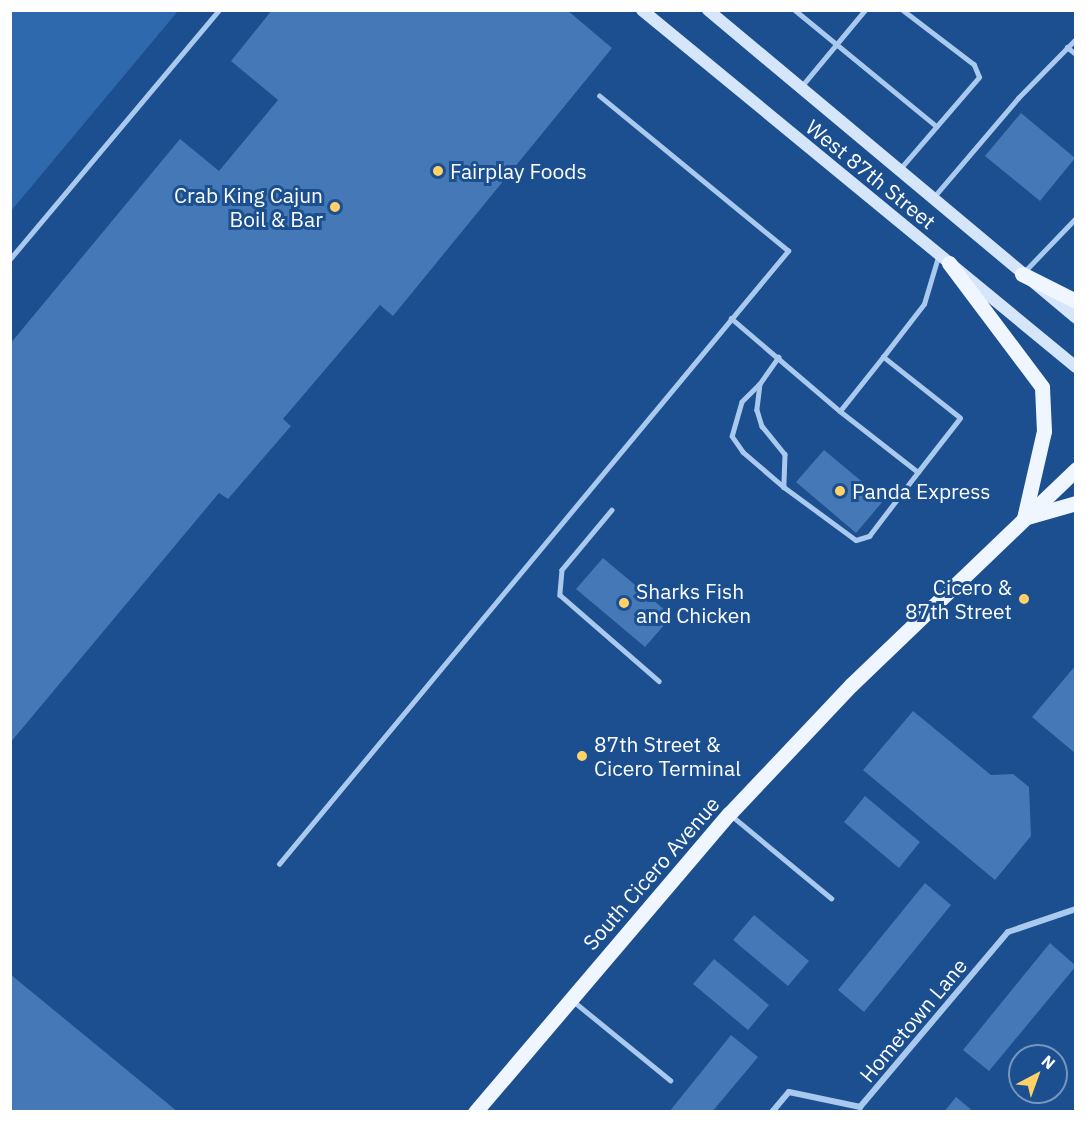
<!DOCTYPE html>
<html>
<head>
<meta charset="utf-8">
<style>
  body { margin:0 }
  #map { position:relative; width:1086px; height:1122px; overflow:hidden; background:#1b4f8f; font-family:"IBM Plex Sans",sans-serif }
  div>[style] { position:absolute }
  .green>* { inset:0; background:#2e69ad }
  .building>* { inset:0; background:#4478b7 }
  .lane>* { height:4.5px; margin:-2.25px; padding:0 2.25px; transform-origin:2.25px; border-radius:2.25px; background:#a9c9ee }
  .street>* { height:6px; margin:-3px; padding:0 3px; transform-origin:3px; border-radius:3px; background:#a9c9ee }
  .secondary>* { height:12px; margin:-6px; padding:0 6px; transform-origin:6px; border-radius:6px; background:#d6e6fa }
  .primary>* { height:15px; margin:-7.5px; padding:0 7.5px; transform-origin:7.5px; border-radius:7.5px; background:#f0f6ff }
  .dots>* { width:16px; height:16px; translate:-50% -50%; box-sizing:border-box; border:3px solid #1b4f8f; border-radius:50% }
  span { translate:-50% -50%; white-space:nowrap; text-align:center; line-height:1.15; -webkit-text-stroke:6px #1b4f8f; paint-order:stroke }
  .poi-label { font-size:21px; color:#fff }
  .left { translate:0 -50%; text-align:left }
  .right { translate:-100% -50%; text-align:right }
  .street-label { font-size:21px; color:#fff }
  .frame { position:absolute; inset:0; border:12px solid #fff; pointer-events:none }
  .north { position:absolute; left:1008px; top:1044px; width:60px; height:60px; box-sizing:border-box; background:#1b4f8f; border:2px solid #7695bc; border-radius:50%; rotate:41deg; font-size:16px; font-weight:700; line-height:24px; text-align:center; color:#fff }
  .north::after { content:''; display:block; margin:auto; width:21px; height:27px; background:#ffd166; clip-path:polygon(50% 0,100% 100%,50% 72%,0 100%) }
</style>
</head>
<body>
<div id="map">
  <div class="green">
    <i style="clip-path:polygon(11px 10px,178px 11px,11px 211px,10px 11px)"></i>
  </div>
  <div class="building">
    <i style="clip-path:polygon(272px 10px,567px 10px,612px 48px,393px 316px,380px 305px,283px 419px,291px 426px,228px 499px,219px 493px,10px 743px,10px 344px,180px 139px,219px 171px,278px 100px,231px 61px)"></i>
    <i style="clip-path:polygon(1021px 113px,1075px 158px,1040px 201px,985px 156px)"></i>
    <i style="clip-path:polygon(824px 450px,884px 500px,856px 533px,796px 482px)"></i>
    <i style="clip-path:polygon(603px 558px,672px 616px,645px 647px,576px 589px)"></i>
    <i style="clip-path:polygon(1076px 665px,1076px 754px,1032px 717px)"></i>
    <i style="clip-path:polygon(913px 711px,991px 775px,1013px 774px,1029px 787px,1031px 836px,995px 880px,863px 770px)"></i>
    <i style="clip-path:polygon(865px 796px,920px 842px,899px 868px,844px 822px)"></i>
    <i style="clip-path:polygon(925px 883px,951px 905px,864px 1012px,838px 990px)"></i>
    <i style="clip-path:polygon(754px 915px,809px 961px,788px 986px,733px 940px)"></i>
    <i style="clip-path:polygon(1050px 943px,1076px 966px,989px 1071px,963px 1050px)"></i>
    <i style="clip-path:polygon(714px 959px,769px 1005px,748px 1030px,693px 984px)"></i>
    <i style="clip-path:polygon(10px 974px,178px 1112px,10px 1112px)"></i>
    <i style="clip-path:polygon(731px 1035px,758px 1057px,712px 1112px,669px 1112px)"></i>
    <i style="clip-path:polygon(956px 1097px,974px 1112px,944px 1112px)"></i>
  </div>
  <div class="lane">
    <i style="left:795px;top:10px;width:183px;rotate:39.4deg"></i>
    <i style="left:1067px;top:47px;width:11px;rotate:38deg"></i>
    <i style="left:801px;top:87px;width:100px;rotate:-50.3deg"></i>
    <i style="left:900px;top:169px;width:121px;rotate:-49.3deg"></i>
    <i style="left:979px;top:77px;width:13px;rotate:-113deg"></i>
    <i style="left:974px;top:65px;width:91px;rotate:-142.6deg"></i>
    <i style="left:933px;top:198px;width:131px;rotate:-49.6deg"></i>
    <i style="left:1018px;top:98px;width:83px;rotate:-45.5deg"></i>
    <i style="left:10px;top:259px;width:325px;rotate:-50deg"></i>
    <i style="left:1024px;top:272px;width:75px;rotate:-46.1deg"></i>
    <i style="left:731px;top:318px;width:143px;rotate:40.5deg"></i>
    <i style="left:840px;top:411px;width:69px;rotate:-51.5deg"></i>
    <i style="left:779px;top:357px;width:33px;rotate:125deg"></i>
    <i style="left:760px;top:384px;width:26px;rotate:97deg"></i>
    <i style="left:757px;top:410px;width:17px;rotate:73deg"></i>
    <i style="left:762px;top:426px;width:36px;rotate:51deg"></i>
    <i style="left:785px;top:454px;width:33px;rotate:92deg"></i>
    <i style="left:784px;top:487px;width:89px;rotate:36.4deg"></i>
    <i style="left:856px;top:540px;width:14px;rotate:-17deg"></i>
    <i style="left:869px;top:536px;width:81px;rotate:-52.6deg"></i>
    <i style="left:760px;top:384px;width:25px;rotate:135deg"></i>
    <i style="left:742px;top:402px;width:35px;rotate:106deg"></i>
    <i style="left:732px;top:436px;width:19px;rotate:55deg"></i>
    <i style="left:743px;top:452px;width:54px;rotate:40.5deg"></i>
    <i style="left:840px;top:411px;width:99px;rotate:38deg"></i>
    <i style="left:918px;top:472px;width:68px;rotate:-52.1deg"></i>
    <i style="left:960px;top:418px;width:98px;rotate:-141.6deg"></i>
    <i style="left:883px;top:357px;width:67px;rotate:-52.3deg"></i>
    <i style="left:924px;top:304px;width:49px;rotate:-73.4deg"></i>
    <i style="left:612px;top:510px;width:78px;rotate:129.8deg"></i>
    <i style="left:562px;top:570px;width:25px;rotate:95deg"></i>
    <i style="left:560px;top:595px;width:131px;rotate:41deg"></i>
    <i style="left:732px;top:816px;width:129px;rotate:39.6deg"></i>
    <i style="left:279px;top:864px;width:797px;rotate:-50.3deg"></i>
    <i style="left:788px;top:251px;width:244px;rotate:-140.6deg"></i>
    <i style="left:572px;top:1000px;width:127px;rotate:39.2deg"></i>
  </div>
  <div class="street">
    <i style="left:772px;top:1112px;width:26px;rotate:-50deg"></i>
    <i style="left:789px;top:1092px;width:73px;rotate:11.9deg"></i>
    <i style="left:860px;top:1107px;width:229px;rotate:-49.8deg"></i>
    <i style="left:1008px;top:932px;width:72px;rotate:-18.7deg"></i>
  </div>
  <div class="secondary">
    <i style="left:642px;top:10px;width:562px;rotate:39.44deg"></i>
    <i style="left:708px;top:10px;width:480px;rotate:39.9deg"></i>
  </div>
  <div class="primary">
    <i style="left:949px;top:263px;width:155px;rotate:53.1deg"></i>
    <i style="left:1042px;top:387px;width:44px;rotate:87.4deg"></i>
    <i style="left:1044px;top:431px;width:89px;rotate:102.9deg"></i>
    <i style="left:1022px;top:274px;width:60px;rotate:26.6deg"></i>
    <i style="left:1027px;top:517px;width:51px;rotate:-15.9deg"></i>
    <i style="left:475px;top:1112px;width:392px;rotate:-49.6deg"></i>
    <i style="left:729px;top:814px;width:178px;rotate:-46.6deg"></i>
    <i style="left:851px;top:685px;width:312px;rotate:-43.8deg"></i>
  </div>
  <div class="dots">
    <i style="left:438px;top:171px;background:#ffd166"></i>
    <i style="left:335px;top:207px;background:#ffd166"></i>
    <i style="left:840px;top:491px;background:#ffd166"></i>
    <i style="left:1024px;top:599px;background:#ffd166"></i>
    <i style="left:624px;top:603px;background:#ffd166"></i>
    <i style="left:582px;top:756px;background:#ffd166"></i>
  </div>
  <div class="poi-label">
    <span class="left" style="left:450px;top:171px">Fairplay Foods</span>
    <span class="right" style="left:323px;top:207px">Crab King Cajun<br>Boil &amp; Bar</span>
    <span class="left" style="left:852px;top:491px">Panda Express</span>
    <span class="right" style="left:1012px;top:599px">Cicero &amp;<br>87th Street</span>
    <span class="left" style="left:636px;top:603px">Sharks Fish<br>and Chicken</span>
    <span class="left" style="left:594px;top:756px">87th Street &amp;<br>Cicero Terminal</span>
  </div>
  <div class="street-label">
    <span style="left:871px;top:174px;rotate:39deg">West 87th Street</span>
    <span style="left:651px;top:873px;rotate:-49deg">South Cicero Avenue</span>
    <span style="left:913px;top:1020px;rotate:-50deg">Hometown Lane</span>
  </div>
  <div class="frame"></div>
  <div class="north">N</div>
</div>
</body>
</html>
